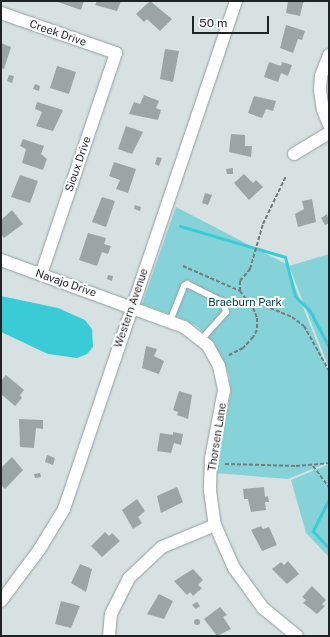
<!DOCTYPE html>
<html>
<head>
<meta charset="utf-8">
<style>
  body { margin:0 }
  #map { position:relative; width:330px; height:637px; overflow:hidden; background:#d7e1e2; font-family:"Public Sans",sans-serif }
  div>[style] { position:absolute }
  .green>* { inset:0; background:#85d2d8 }
  .water>* { inset:0; background:#39ccd7 }
  .stream>* { height:3px; margin:-1.5px; padding:0 1.5px; transform-origin:1.5px; border-radius:1.5px; background:#39ccd7 }
  .building>* { inset:0; background:#9ba5a6 }
  .round { border-radius:50% }
  .path>* { height:2px; margin-top:-1px; transform-origin:0; background:repeating-linear-gradient(90deg,#757c7d 0 4px,transparent 0 6px) }
  .roads { filter:drop-shadow(0 0 1px #939d9e) drop-shadow(0 0 1px #939d9e) }
  .service>* { height:6px; margin:-3px; padding:0 3px; transform-origin:3px; border-radius:3px; background:#fff }
  .minor>* { height:12px; margin:-6px; padding:0 6px; transform-origin:6px; border-radius:6px; background:#fff }
  span { translate:-50% -50%; white-space:nowrap; text-align:center; line-height:1.15; -webkit-text-stroke:4px #fff; paint-order:stroke }
  .street-label { font-size:11px; color:#1f2323 }
  .park-label { font-size:11px; color:#004247 }
  .frame { position:absolute; inset:0; border:2px solid #1f2323; pointer-events:none }
  .scale { position:absolute; left:192px; top:16px; width:77px; height:18px; box-sizing:border-box; border:2px solid #1f2323; border-top:0; padding-left:5px; font-size:12px; line-height:14px; white-space:nowrap; color:#1f2323; -webkit-text-stroke:3px #fff; paint-order:stroke }
</style>
</head>
<body>
<div id="map">
  <div class="green">
    <i style="clip-path:polygon(176px 207px,286px 264px,329px 373px,329px 462px,288px 479px,215px 473px,231px 392px,229px 375px,221px 355px,199px 328px,185px 320px,142px 304px)"></i>
    <i style="clip-path:polygon(329px 254px,329px 368px,289px 266px)"></i>
    <i style="clip-path:polygon(329px 464px,329px 557px,306px 533px,291px 480px)"></i>
  </div>
  <div class="water">
    <i style="clip-path:polygon(1px 296px,58px 308px,85px 320px,92px 329px,93px 347px,87px 354px,77px 358px,48px 354px,1px 332px)"></i>
  </div>
  <div class="stream">
    <i style="left:180px;top:226px;width:109px;rotate:16.4deg"></i>
    <i style="left:285px;top:257px;width:40px;rotate:75.6deg"></i>
    <i style="left:295px;top:296px;width:21px;rotate:45deg"></i>
    <i style="left:310px;top:311px;width:41px;rotate:62.2deg"></i>
    <i style="left:329px;top:499px;width:36px;rotate:117deg"></i>
    <i style="left:313px;top:531px;width:23px;rotate:47deg"></i>
  </div>
  <div class="building">
    <i style="clip-path:polygon(55px 1px,84px 1px,81px 10px)"></i>
    <i style="clip-path:polygon(97px 1px,121px 1px,117px 11px,95px 5px)"></i>
    <i style="clip-path:polygon(150px 1px,172px 19px,160px 31px,147px 19px,144px 22px,136px 14px)"></i>
    <i style="clip-path:polygon(288px 1px,306px 1px,303px 3px,300px 16px,286px 13px)"></i>
    <i style="clip-path:polygon(286px 25px,305px 31px,302px 40px,298px 39px,293px 53px,280px 48px)"></i>
    <i style="clip-path:polygon(1px 43px,11px 47px,4px 69px,1px 68px)"></i>
    <i style="clip-path:polygon(165px 49px,179px 51px,173px 82px,160px 79px)"></i>
    <i style="clip-path:polygon(269px 62px,281px 66px,282px 62px,292px 65px,288px 76px,281px 73px,278px 82px,264px 77px)"></i>
    <i style="clip-path:polygon(57px 66px,76px 72px,69px 94px,50px 88px)"></i>
    <i style="clip-path:polygon(9px 75px,14px 76px,12px 83px,7px 81px)"></i>
    <i style="clip-path:polygon(35px 84px,40px 86px,39px 91px,33px 89px)"></i>
    <i style="clip-path:polygon(144px 95px,159px 101px,156px 108px,161px 110px,158px 120px,129px 114px,134px 102px,140px 104px)"></i>
    <i style="clip-path:polygon(254px 96px,276px 101px,273px 111px,266px 109px,262px 118px,248px 113px)"></i>
    <i style="clip-path:polygon(37px 102px,63px 110px,53px 131px,36px 126px,42px 112px,35px 109px)"></i>
    <i style="clip-path:polygon(126px 126px,143px 132px,132px 154px,118px 149px)"></i>
    <i style="clip-path:polygon(231px 134px,245px 135px,245px 146px,252px 146px,251px 157px,229px 152px)"></i>
    <i style="clip-path:polygon(23px 139px,44px 146px,41px 154px,47px 159px,43px 170px,22px 163px,26px 149px,20px 146px)"></i>
    <i style="clip-path:polygon(157px 157px,162px 158px,159px 166px,155px 164px)"></i>
    <i style="clip-path:polygon(114px 162px,136px 169px,128px 193px,116px 189px,120px 180px,109px 176px)"></i>
    <i style="clip-path:polygon(233px 168px,233px 174px,227px 174px,226px 169px)"></i>
    <i style="clip-path:polygon(244px 174px,253px 183px,256px 180px,263px 187px,249px 200px,234px 183px)"></i>
    <i style="clip-path:polygon(20px 175px,38px 181px,30px 203px,11px 197px)"></i>
    <i style="clip-path:polygon(205px 193px,212px 195px,208px 205px,202px 203px)"></i>
    <i style="clip-path:polygon(102px 197px,115px 201px,106px 227px,92px 222px)"></i>
    <i style="clip-path:polygon(312px 199px,316px 222px,298px 227px,295px 214px,304px 209px,302px 201px)"></i>
    <i style="clip-path:polygon(135px 205px,141px 207px,140px 211px,134px 209px)"></i>
    <i style="clip-path:polygon(12px 210px,23px 224px,4px 238px,1px 234px,1px 220px)"></i>
    <i style="clip-path:polygon(327px 214px,329px 223px,325px 225px,321px 218px)"></i>
    <i style="clip-path:polygon(88px 233px,106px 238px,104px 244px,111px 246px,108px 254px,102px 252px,97px 266px,79px 260px)"></i>
    <i style="clip-path:polygon(108px 275px,113px 276px,112px 281px,107px 279px)"></i>
    <i style="clip-path:polygon(146px 346px,157px 349px,154px 356px,164px 361px,159px 374px,142px 368px)"></i>
    <i style="clip-path:polygon(6px 375px,24px 390px,20px 395px,22px 398px,15px 406px,1px 394px,1px 381px)"></i>
    <i style="clip-path:polygon(179px 391px,192px 395px,188px 419px,177px 415px,178px 412px,173px 410px)"></i>
    <i style="clip-path:polygon(19px 419px,43px 420px,43px 429px,36px 428px,34px 448px,20px 447px)"></i>
    <i style="clip-path:polygon(173px 432px,183px 434px,181px 445px,174px 443px,171px 453px,157px 451px,160px 433px,173px 435px)"></i>
    <i style="clip-path:polygon(47px 455px,55px 458px,53px 465px,45px 462px)"></i>
    <i style="clip-path:polygon(12px 457px,23px 470px,5px 489px,1px 485px,1px 468px)"></i>
    <i style="clip-path:polygon(40px 473px,41px 477px,35px 478px,34px 474px)"></i>
    <i style="clip-path:polygon(177px 487px,183px 502px,161px 513px,157px 496px)"></i>
    <i style="clip-path:polygon(264px 487px,265px 497px,268px 496px,269px 502px,265px 502px,266px 510px,251px 512px,248px 499px,244px 499px,243px 489px)"></i>
    <i style="clip-path:polygon(137px 499px,145px 511px,138px 517px,142px 523px,133px 529px,122px 510px)"></i>
    <i style="clip-path:polygon(261px 526px,263px 529px,269px 527px,277px 545px,262px 551px,251px 530px)"></i>
    <i style="clip-path:polygon(105px 532px,109px 536px,112px 533px,120px 541px,102px 557px,91px 546px)"></i>
    <i style="clip-path:polygon(288px 561px,299px 574px,287px 584px,272px 569px,281px 562px,284px 565px)"></i>
    <i style="clip-path:polygon(80px 564px,92px 569px,86px 592px,71px 583px)"></i>
    <i style="clip-path:polygon(193px 569px,203px 580px,198px 585px,202px 588px,193px 596px,190px 592px,187px 595px,174px 581px)"></i>
    <i style="clip-path:polygon(312px 586px,326px 600px,322px 604px,325px 606px,317px 614px,303px 603px,306px 600px,302px 597px)"></i>
    <i style="clip-path:polygon(159px 594px,173px 601px,164px 619px,147px 614px)"></i>
    <i style="clip-path:polygon(61px 601px,80px 606px,71px 628px,55px 624px)"></i>
    <i style="clip-path:polygon(197px 602px,200px 606px,196px 609px,192px 605px)"></i>
    <i style="clip-path:polygon(220px 607px,227px 615px,223px 617px,231px 629px,217px 636px,204px 619px)"></i>
    <i class="round" style="left:194px;top:619px;width:6px;height:6px"></i>
  </div>
  <div class="path">
    <i style="left:183px;top:266px;width:62px;rotate:23.7deg"></i>
    <i style="left:240px;top:291px;width:21px;rotate:53deg"></i>
    <i style="left:253px;top:308px;width:11px;rotate:68deg"></i>
    <i style="left:257px;top:318px;width:12px;rotate:90deg"></i>
    <i style="left:257px;top:330px;width:8px;rotate:120deg"></i>
    <i style="left:253px;top:337px;width:15px;rotate:132deg"></i>
    <i style="left:243px;top:348px;width:16px;rotate:153deg"></i>
    <i style="left:240px;top:291px;width:10px;rotate:-90deg"></i>
    <i style="left:240px;top:281px;width:16px;rotate:-50deg"></i>
    <i style="left:250px;top:269px;width:47px;rotate:-73.9deg"></i>
    <i style="left:263px;top:224px;width:53px;rotate:-64.4deg"></i>
    <i style="left:248px;top:299px;width:48px;rotate:22.2deg"></i>
    <i style="left:292px;top:317px;width:15px;rotate:37deg"></i>
    <i style="left:304px;top:326px;width:51px;rotate:60.9deg"></i>
    <i style="left:225px;top:464px;width:71px;rotate:1.6deg"></i>
    <i style="left:296px;top:466px;width:33px;rotate:-5deg"></i>
    <i style="left:313px;top:466px;width:26px;rotate:53deg"></i>
  </div>
  <div class="roads">
    <div class="service">
      <i style="left:170px;top:321px;width:38px;rotate:-68deg"></i>
      <i style="left:184px;top:286px;width:4px;rotate:-34deg"></i>
      <i style="left:187px;top:284px;width:40px;rotate:26.6deg"></i>
      <i style="left:223px;top:302px;width:10px;rotate:73deg"></i>
      <i style="left:226px;top:312px;width:38px;rotate:132deg"></i>
    </div>
    <div class="minor">
      <i style="left:1px;top:13px;width:122px;rotate:19.2deg"></i>
      <i style="left:116px;top:53px;width:233px;rotate:108.7deg"></i>
      <i style="left:329px;top:55px;width:22px;rotate:111deg"></i>
      <i style="left:321px;top:76px;width:15px;rotate:94deg"></i>
      <i style="left:320px;top:91px;width:19px;rotate:81deg"></i>
      <i style="left:323px;top:110px;width:16px;rotate:68deg"></i>
      <i style="left:294px;top:154px;width:41px;rotate:-31deg"></i>
      <i style="left:1px;top:260px;width:195px;rotate:20.1deg"></i>
      <i style="left:184px;top:327px;width:31px;rotate:38deg"></i>
      <i style="left:208px;top:346px;width:23px;rotate:61deg"></i>
      <i style="left:219px;top:366px;width:25px;rotate:78deg"></i>
      <i style="left:224px;top:390px;width:69px;rotate:100.8deg"></i>
      <i style="left:211px;top:458px;width:33px;rotate:92deg"></i>
      <i style="left:210px;top:491px;width:34px;rotate:82deg"></i>
      <i style="left:215px;top:525px;width:47px;rotate:66.2deg"></i>
      <i style="left:234px;top:568px;width:49px;rotate:54.1deg"></i>
      <i style="left:263px;top:608px;width:44px;rotate:39.5deg"></i>
      <i style="left:1px;top:601px;width:64px;rotate:-53.3deg"></i>
      <i style="left:39px;top:550px;width:48px;rotate:-58.6deg"></i>
      <i style="left:64px;top:509px;width:536px;rotate:-71.29deg"></i>
      <i style="left:109px;top:636px;width:22px;rotate:-85deg"></i>
      <i style="left:111px;top:614px;width:40px;rotate:-63.4deg"></i>
      <i style="left:129px;top:578px;width:45px;rotate:-43.2deg"></i>
      <i style="left:162px;top:547px;width:57px;rotate:-22.5deg"></i>
    </div>
  </div>
  <div class="street-label">
    <span style="left:58px;top:33px;rotate:19deg">Creek Drive</span>
    <span style="left:78px;top:164px;rotate:-71deg">Sioux Drive</span>
    <span style="left:66px;top:283px;rotate:19deg">Navajo Drive</span>
    <span style="left:131px;top:308px;rotate:-71deg">Western Avenue</span>
    <span style="left:217px;top:437px;rotate:-81deg">Thorsen Lane</span>
  </div>
  <div class="park-label">
    <span style="left:245px;top:302px">Braeburn Park</span>
  </div>
  <div class="frame"></div>
  <div class="scale">50 m</div>
</div>
</body>
</html>
